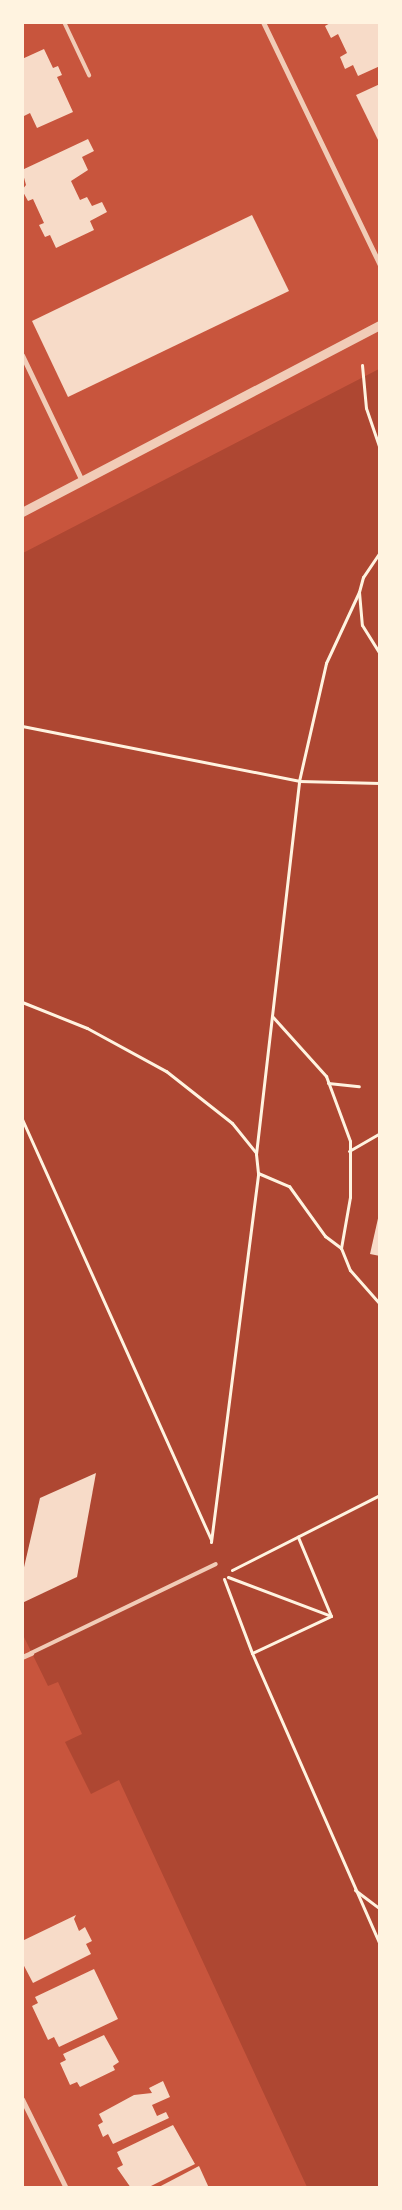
<!DOCTYPE html>
<html>
<head>
<meta charset="utf-8">
<style>
  body { margin:0 }
  #map { position:relative; width:402px; height:2210px; overflow:hidden; background:#c8553d; font-family:Jost,sans-serif }
  div>[style] { position:absolute }
  .green>* { inset:0; background:#ae4732 }
  .building>* { inset:0; background:#f7dbc8 }
  .path>* { height:3px; margin:-1.5px; padding:0 1.5px; transform-origin:1.5px; border-radius:1.5px; background:#fff3e0 }
  .service>* { height:4px; margin:-2px; padding:0 2px; transform-origin:2px; border-radius:2px; background:#f1ccb7 }
  .minor>* { height:5px; margin:-2.5px; padding:0 2.5px; transform-origin:2.5px; border-radius:2.5px; background:#f1ccb7 }
  .tertiary>* { height:9px; margin:-4.5px; padding:0 4.5px; transform-origin:4.5px; border-radius:4.5px; background:#f1ccb7 }
  span { translate:-50% -50%; white-space:nowrap; text-align:center; line-height:1.15; -webkit-text-stroke:4px #fff3e0; paint-order:stroke }
  .frame { position:absolute; inset:0; border:24px solid #fff3e0; pointer-events:none }
</style>
</head>
<body>
<div id="map">
  <div class="green">
    <i style="clip-path:polygon(379px 369px,379px 2187px,307px 2187px,119px 1780px,91px 1794px,65px 1742px,82px 1734px,58px 1682px,48px 1686px,23px 1635px,23px 553px)"></i>
  </div>
  <div class="building">
    <i style="clip-path:polygon(332px 22px,380px 22px,380px 66px,358px 76px,353px 65px,345px 69px,340px 57px,347px 53px,338px 34px,331px 38px,325px 26px)"></i>
    <i style="clip-path:polygon(44px 49px,53px 68px,58px 66px,62px 75px,57px 77px,73px 112px,37px 128px,30px 113px,22px 117px,22px 59px)"></i>
    <i style="clip-path:polygon(380px 84px,380px 144px,356px 95px)"></i>
    <i style="clip-path:polygon(88px 139px,94px 151px,82px 157px,88px 170px,71px 181px,80px 200px,87px 197px,92px 206px,102px 202px,107px 212px,90px 221px,94px 230px,56px 248px,50px 235px,45px 237px,39px 225px,44px 223px,38px 210px,33px 199px,28px 201px,22px 190px,26px 185px,22px 170px)"></i>
    <i style="clip-path:polygon(252px 215px,289px 291px,68px 397px,32px 321px)"></i>
    <i style="clip-path:polygon(379px 1214px,380px 1214px,380px 1256px,370px 1254px)"></i>
    <i style="clip-path:polygon(96px 1473px,77px 1577px,22px 1603px,22px 1576px,40px 1498px)"></i>
    <i style="clip-path:polygon(76px 1915px,74px 1919px,79px 1931px,85px 1927px,92px 1941px,86px 1944px,91px 1954px,33px 1983px,22px 1962px,22px 1941px)"></i>
    <i style="clip-path:polygon(94px 1969px,118px 2019px,59px 2047px,54px 2037px,48px 2040px,32px 2006px,38px 2003px,35px 1997px)"></i>
    <i style="clip-path:polygon(104px 2035px,119px 2062px,113px 2066px,115px 2070px,80px 2087px,77px 2082px,70px 2085px,60px 2063px,66px 2060px,63px 2054px)"></i>
    <i style="clip-path:polygon(163px 2081px,170px 2097px,152px 2105px,157px 2116px,166px 2112px,169px 2118px,113px 2144px,108px 2134px,103px 2137px,98px 2125px,103px 2122px,99px 2114px,134px 2095px,152px 2093px,149px 2088px)"></i>
    <i style="clip-path:polygon(173px 2125px,195px 2164px,147px 2188px,131px 2188px,117px 2168px,123px 2165px,117px 2152px)"></i>
    <i style="clip-path:polygon(199px 2166px,209px 2188px,157px 2188px)"></i>
  </div>
  <div class="path">
    <i style="left:362px;top:365px;width:43px;rotate:84.7deg"></i>
    <i style="left:366px;top:408px;width:43px;rotate:71.1deg"></i>
    <i style="left:380px;top:552px;width:30px;rotate:124deg"></i>
    <i style="left:363px;top:577px;width:16px;rotate:105deg"></i>
    <i style="left:359px;top:592px;width:33px;rotate:85deg"></i>
    <i style="left:362px;top:625px;width:34px;rotate:58deg"></i>
    <i style="left:22px;top:726px;width:282px;rotate:11.2deg"></i>
    <i style="left:299px;top:781px;width:81px;rotate:1.4deg"></i>
    <i style="left:22px;top:1002px;width:70px;rotate:21.8deg"></i>
    <i style="left:87px;top:1028px;width:90px;rotate:28.6deg"></i>
    <i style="left:166px;top:1071px;width:84px;rotate:38.2deg"></i>
    <i style="left:232px;top:1123px;width:38px;rotate:51deg"></i>
    <i style="left:272px;top:1016px;width:81px;rotate:48deg"></i>
    <i style="left:326px;top:1076px;width:69px;rotate:69.7deg"></i>
    <i style="left:350px;top:1141px;width:56px;rotate:90deg"></i>
    <i style="left:350px;top:1197px;width:52px;rotate:100deg"></i>
    <i style="left:328px;top:1083px;width:31px;rotate:6deg"></i>
    <i style="left:22px;top:1119px;width:461px;rotate:65.8deg"></i>
    <i style="left:349px;top:1151px;width:36px;rotate:-30deg"></i>
    <i style="left:258px;top:1173px;width:34px;rotate:23deg"></i>
    <i style="left:289px;top:1186px;width:62px;rotate:54.2deg"></i>
    <i style="left:325px;top:1236px;width:20px;rotate:37deg"></i>
    <i style="left:341px;top:1248px;width:24px;rotate:68deg"></i>
    <i style="left:350px;top:1270px;width:45px;rotate:48.6deg"></i>
    <i style="left:211px;top:1542px;width:372px;rotate:-82.7deg"></i>
    <i style="left:258px;top:1173px;width:19px;rotate:-96deg"></i>
    <i style="left:256px;top:1154px;width:375px;rotate:-83.4deg"></i>
    <i style="left:299px;top:781px;width:121px;rotate:-77.1deg"></i>
    <i style="left:326px;top:663px;width:78px;rotate:-65.1deg"></i>
    <i style="left:232px;top:1570px;width:166px;rotate:-26.9deg"></i>
    <i style="left:228px;top:1577px;width:110px;rotate:20.7deg"></i>
    <i style="left:224px;top:1579px;width:79px;rotate:69.3deg"></i>
    <i style="left:252px;top:1653px;width:319px;rotate:66.3deg"></i>
    <i style="left:252px;top:1653px;width:87px;rotate:-25.1deg"></i>
    <i style="left:331px;top:1616px;width:86px;rotate:-112.7deg"></i>
    <i style="left:355px;top:1890px;width:31px;rotate:37deg"></i>
  </div>
  <div class="service">
    <i style="left:64px;top:22px;width:59px;rotate:64.7deg"></i>
    <i style="left:31px;top:1653px;width:205px;rotate:-25.7deg"></i>
  </div>
  <div class="minor">
    <i style="left:263px;top:22px;width:270px;rotate:64.3deg"></i>
    <i style="left:22px;top:355px;width:140px;rotate:64.5deg"></i>
    <i style="left:22px;top:1657px;width:10px;rotate:-24deg"></i>
    <i style="left:22px;top:2099px;width:99px;rotate:63.7deg"></i>
  </div>
  <div class="tertiary">
    <i style="left:22px;top:512px;width:404px;rotate:-27.6deg"></i>
  </div>
  <div class="frame"></div>
</div>
</body>
</html>
